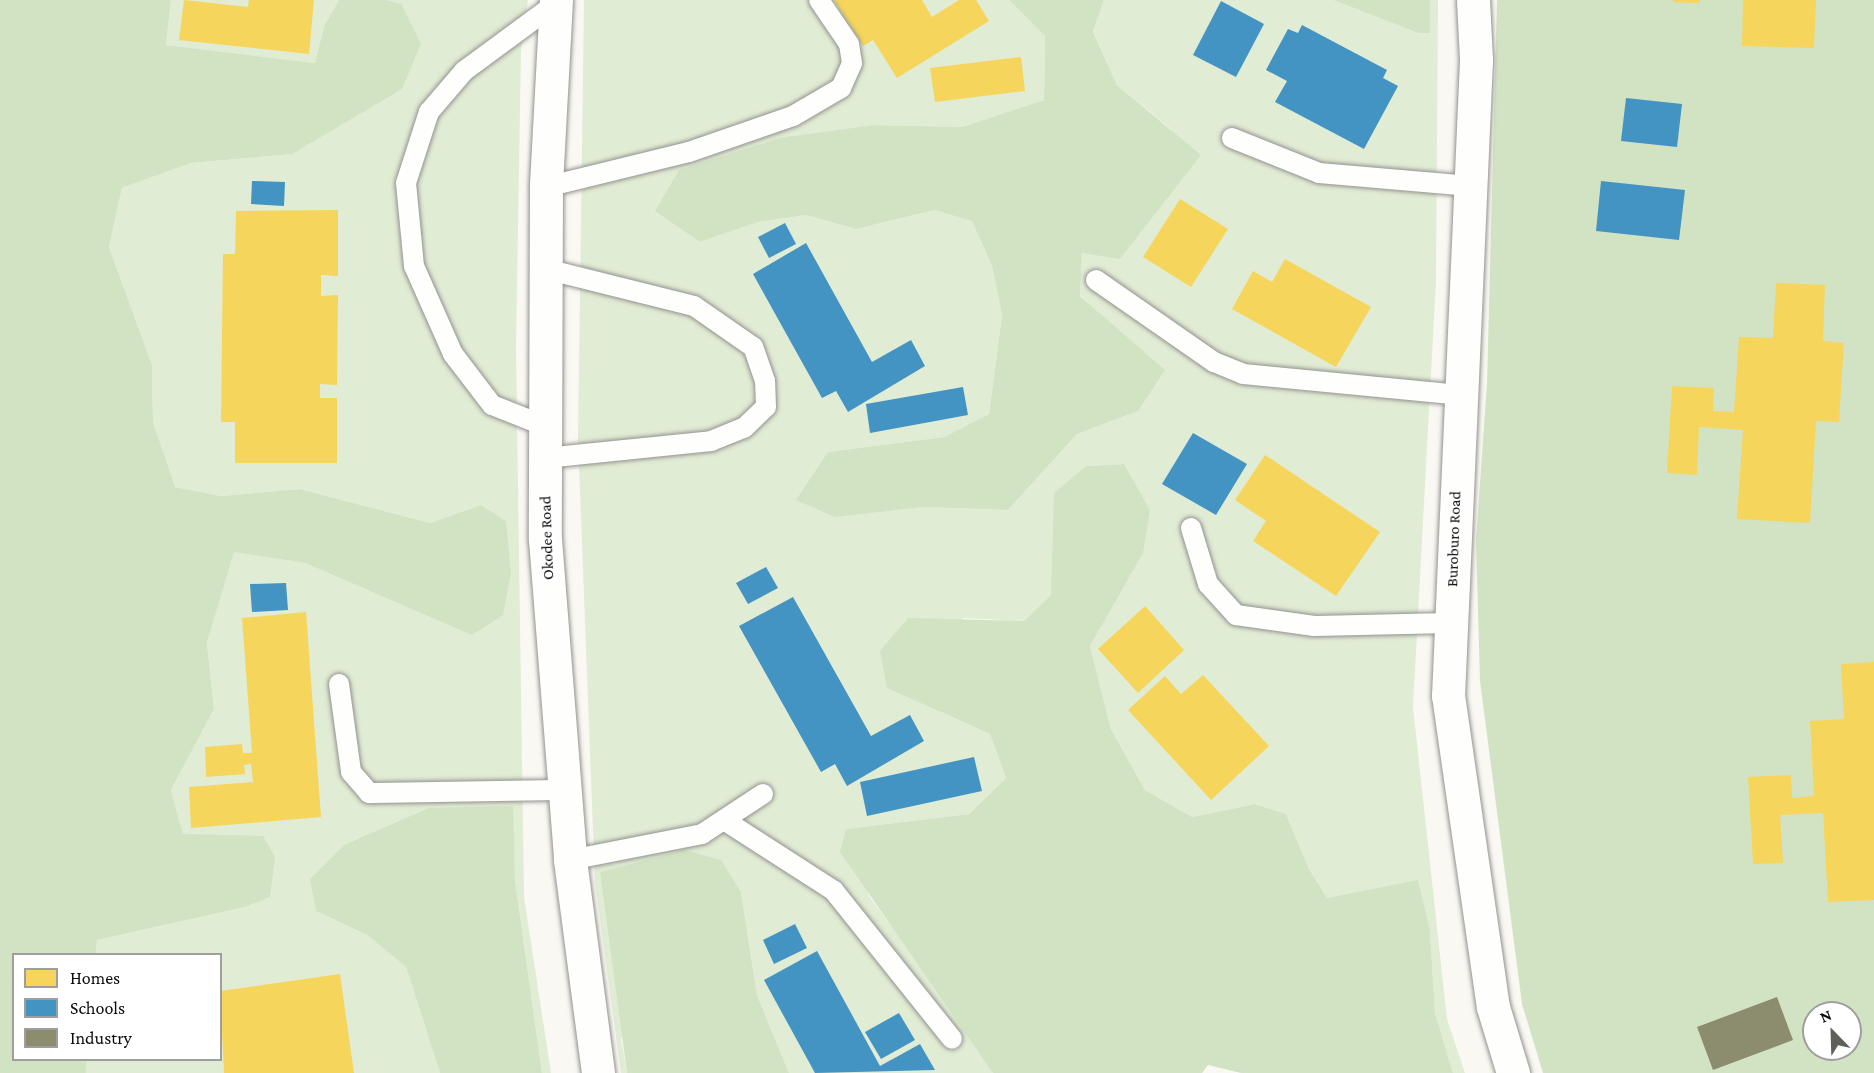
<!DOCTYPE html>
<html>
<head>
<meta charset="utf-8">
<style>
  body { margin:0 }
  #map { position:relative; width:1874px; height:1073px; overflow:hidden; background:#faf8f2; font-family:"Crimson Pro",serif }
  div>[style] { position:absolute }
  .green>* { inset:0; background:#e1ecd4 }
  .forest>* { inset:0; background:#d2e3c3 }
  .homes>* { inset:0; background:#f6d55c }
  .schools>* { inset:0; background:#4393c3 }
  .industry>* { inset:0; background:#8c8c6e }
  .roads { filter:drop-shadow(0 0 2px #939290) drop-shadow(0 0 2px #939290) }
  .service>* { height:20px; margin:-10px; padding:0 10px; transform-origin:10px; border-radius:10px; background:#fefefd }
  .minor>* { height:33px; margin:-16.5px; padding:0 16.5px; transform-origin:16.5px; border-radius:16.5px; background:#fefefd }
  span { translate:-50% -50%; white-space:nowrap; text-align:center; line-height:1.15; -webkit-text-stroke:6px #fff; paint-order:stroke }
  .street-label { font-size:16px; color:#0c0c0c }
  .legend { position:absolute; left:12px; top:953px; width:210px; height:108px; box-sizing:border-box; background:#fff; border:2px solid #9e9e9e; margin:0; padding:8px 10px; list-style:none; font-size:18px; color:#0c0c0c }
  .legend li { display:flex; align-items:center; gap:12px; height:30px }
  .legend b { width:30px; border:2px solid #9e9e9e }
  .north { position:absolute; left:1802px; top:1001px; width:60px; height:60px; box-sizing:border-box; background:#fff; border:2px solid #9e9e9e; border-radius:50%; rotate:337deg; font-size:16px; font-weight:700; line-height:24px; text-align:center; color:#0c0c0c }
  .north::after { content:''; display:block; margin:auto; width:21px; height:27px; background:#5f5f5c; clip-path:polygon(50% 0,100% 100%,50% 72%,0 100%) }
</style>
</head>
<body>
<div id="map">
  <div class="green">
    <i style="clip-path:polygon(171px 0,339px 0,324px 26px,315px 63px,166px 45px)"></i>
    <i style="clip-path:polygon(387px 0,528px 0,521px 49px,516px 348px,524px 897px,551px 1073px,542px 1073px,515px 880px,512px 806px,316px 911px,367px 935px,406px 967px,440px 1073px,86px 1073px,87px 1060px,220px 1060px,220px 954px,96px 954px,97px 940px,245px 907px,183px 834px,171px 790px,214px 709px,207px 643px,234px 551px,305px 563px,417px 611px,481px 505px,430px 523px,300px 489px,221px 496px,174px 487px,153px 422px,152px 365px,109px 247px,122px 188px,191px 163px,292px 154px,401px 4px)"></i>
    <i style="clip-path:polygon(584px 0,1009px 0,1045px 35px,1044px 100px,962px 127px,874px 125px,700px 242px,758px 222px,806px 215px,856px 229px,935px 210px,972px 220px,992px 266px,1002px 315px,989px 414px,944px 437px,828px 452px,922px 507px,1008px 510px,1077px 434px,1138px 411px,1112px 325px,1080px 295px,1082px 252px,1172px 130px,1117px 85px,1093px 32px,1104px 0,1333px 0,1418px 33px,1429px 33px,1430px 0,1438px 0,1436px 280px,1413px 707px,1447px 1019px,1465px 1073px,1453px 1073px,1435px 1013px,1430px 931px,1327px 898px,1309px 869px,1286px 814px,1255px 804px,1192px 817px,1145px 790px,1111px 729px,1090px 646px,1112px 606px,1150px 510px,1123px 464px,1086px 466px,1054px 550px,1051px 595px,1024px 621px,963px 618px,938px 711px,990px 734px,1006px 778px,969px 814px,846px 829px,869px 896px,964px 1025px,993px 1073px,789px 1073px,757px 995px,741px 892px,621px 1039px,627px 1073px,621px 1073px,595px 883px,578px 439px)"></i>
  </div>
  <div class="forest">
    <i style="clip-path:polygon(0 0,171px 0,166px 45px,315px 63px,324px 26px,339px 0,387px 0,401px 4px,421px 44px,402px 89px,292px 154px,191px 163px,122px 188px,109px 247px,152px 365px,153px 422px,175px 487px,221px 496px,300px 489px,430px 523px,481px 505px,506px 521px,511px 573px,503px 615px,472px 635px,305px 563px,234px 552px,207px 643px,214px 709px,171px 790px,183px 834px,263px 836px,275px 857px,270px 897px,245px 907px,97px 940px,96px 954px,14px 954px,14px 1060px,87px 1060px,86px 1073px,0 1073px)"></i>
    <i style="clip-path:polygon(1009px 0,1104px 0,1093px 32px,1117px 85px,1201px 155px,1120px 259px,1082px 253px,1080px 296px,1165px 370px,1138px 411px,1077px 434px,1008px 510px,922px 507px,835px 517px,796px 500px,828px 452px,944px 437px,989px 414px,1002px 315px,992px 266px,972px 221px,935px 210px,856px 229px,806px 215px,758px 222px,700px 242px,655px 211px,679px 170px,780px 138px,874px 125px,962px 127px,1044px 100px,1045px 36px)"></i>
    <i style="clip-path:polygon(1333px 0,1430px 0,1430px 33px,1418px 33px)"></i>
    <i style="clip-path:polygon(evenodd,1497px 0,1874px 0,1874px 1073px,1543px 1073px,1522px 1004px,1480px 681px,1476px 541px,1487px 383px,1497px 0,1814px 1013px,1850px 1013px,1850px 1049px,1814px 1049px,1814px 1013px)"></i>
    <i style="clip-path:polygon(1124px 464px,1150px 510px,1143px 553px,1090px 646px,1111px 729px,1145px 790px,1192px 817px,1255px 804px,1286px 814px,1309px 869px,1327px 898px,1418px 880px,1430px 931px,1435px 1013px,1453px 1073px,1241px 1073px,1208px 1065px,1202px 1073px,993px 1073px,840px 852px,846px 829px,969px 814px,1006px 778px,990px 734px,887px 688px,880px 651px,908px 618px,1024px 621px,1051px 595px,1054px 493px,1086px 466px)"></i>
    <i style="clip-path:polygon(513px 806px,515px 880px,542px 1073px,440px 1073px,406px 967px,367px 935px,316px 911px,310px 879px,344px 845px,429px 808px)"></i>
    <i style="clip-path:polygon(684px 850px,721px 860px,741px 892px,757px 995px,789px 1073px,627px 1073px,600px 872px)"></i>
  </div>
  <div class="homes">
    <i style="clip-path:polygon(184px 0,248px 7px,249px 0,314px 0,309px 54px,179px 40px)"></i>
    <i style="clip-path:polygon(834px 0,922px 0,932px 17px,959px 0,976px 0,989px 21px,897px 78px,873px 40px,863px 46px)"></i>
    <i style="clip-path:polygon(1673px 0,1700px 0,1700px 3px,1673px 2px)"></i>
    <i style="clip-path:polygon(1743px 0,1816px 0,1814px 48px,1742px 46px)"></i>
    <i style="clip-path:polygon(1021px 57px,1025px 91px,935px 102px,930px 68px)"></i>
    <i style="clip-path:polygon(1180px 199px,1228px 229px,1191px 287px,1143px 257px)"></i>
    <i style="clip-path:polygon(338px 210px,338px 276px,321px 275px,321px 296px,338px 295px,337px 385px,320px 384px,320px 398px,337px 398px,337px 463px,235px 463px,235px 422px,221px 422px,223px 254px,235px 254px,236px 211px)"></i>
    <i style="clip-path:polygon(1285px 259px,1371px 307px,1336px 367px,1232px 309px,1253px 271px,1272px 282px)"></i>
    <i style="clip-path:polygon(1776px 283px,1825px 285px,1823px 341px,1844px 343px,1839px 422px,1816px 421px,1810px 523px,1737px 519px,1743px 430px,1699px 427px,1697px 475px,1667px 473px,1672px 386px,1714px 388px,1713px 411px,1734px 412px,1739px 337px,1773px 338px)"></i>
    <i style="clip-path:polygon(1265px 455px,1380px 532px,1336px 596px,1253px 541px,1266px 521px,1235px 500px)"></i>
    <i style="clip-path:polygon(1145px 606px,1184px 650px,1138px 693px,1098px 649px)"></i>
    <i style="clip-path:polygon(306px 612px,321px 817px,191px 828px,189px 787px,253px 782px,251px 764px,244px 765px,245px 774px,206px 777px,205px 747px,242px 744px,243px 753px,252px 753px,242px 618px)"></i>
    <i style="clip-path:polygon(1874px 662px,1874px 900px,1828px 902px,1823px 813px,1780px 815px,1783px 863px,1753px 864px,1748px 777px,1791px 775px,1792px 798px,1814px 796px,1810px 721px,1844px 719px,1841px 664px)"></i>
    <i style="clip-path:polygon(1203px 675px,1269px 746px,1211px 800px,1128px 710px,1165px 676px,1181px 694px)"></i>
    <i style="clip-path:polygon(340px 974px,354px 1073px,224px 1073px,220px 991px)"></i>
  </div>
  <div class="schools">
    <i style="clip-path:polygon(1221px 1px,1264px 24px,1236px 77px,1193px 55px)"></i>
    <i style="clip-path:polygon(1302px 25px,1387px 70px,1383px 78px,1398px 86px,1364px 149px,1275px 102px,1287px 81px,1266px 70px,1288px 29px,1298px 33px)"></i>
    <i style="clip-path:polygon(1626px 98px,1682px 104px,1677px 147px,1621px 141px)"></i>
    <i style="clip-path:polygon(252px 181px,285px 182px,284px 206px,251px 204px)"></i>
    <i style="clip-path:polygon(1601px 181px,1685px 190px,1679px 240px,1596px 231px)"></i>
    <i style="clip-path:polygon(785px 223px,796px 244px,769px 258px,758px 237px)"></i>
    <i style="clip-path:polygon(806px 243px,872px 362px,911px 340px,925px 366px,848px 412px,836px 391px,822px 398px,753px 274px)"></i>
    <i style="clip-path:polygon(963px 387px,968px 415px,870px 433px,866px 404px)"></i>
    <i style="clip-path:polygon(1193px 433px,1247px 464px,1216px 515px,1162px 484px)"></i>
    <i style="clip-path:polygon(766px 567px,778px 588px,748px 604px,736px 583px)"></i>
    <i style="clip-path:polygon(286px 583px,288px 610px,252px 612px,250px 584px)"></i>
    <i style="clip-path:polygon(793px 597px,871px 736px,910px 715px,924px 741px,847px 786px,835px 764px,821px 772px,739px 626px)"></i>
    <i style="clip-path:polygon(974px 757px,982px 791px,867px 816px,860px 782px)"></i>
    <i style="clip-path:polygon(795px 924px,807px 948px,774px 964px,763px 940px)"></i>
    <i style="clip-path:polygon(817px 951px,880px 1066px,920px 1044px,935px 1070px,815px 1073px,764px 980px)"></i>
    <i style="clip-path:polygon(899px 1013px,915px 1040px,881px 1059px,865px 1032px)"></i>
  </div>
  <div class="industry">
    <i style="clip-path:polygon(1777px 997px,1793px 1040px,1713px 1070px,1697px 1027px)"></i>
  </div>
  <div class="roads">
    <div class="service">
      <i style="left:1232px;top:138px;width:94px;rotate:21.9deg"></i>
      <i style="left:1319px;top:173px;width:152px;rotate:4.9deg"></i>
      <i style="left:546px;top:187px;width:147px;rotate:-13.8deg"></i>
      <i style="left:689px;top:152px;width:110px;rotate:-19.1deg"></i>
      <i style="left:793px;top:116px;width:56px;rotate:-30.3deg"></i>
      <i style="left:841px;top:88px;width:27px;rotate:-66deg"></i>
      <i style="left:852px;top:63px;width:19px;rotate:-99deg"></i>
      <i style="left:849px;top:44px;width:53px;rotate:-124.3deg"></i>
      <i style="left:1096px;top:280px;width:144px;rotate:34.8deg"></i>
      <i style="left:1214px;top:362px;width:31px;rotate:22deg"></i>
      <i style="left:1243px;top:374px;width:218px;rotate:5.5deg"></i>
      <i style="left:545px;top:426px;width:57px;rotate:-158.4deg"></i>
      <i style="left:492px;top:405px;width:64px;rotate:-127.4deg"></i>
      <i style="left:453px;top:354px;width:96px;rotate:-113.9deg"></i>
      <i style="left:414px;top:266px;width:83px;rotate:-95.5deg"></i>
      <i style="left:406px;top:183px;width:75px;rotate:-72.1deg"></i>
      <i style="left:429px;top:112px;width:54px;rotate:-49.5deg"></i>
      <i style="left:464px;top:71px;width:113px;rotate:-36.4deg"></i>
      <i style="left:545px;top:458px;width:167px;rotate:-5.8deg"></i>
      <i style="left:711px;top:441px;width:35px;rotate:-22deg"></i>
      <i style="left:744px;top:428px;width:30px;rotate:-44deg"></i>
      <i style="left:766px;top:407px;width:26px;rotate:-92deg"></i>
      <i style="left:765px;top:381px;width:36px;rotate:-109deg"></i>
      <i style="left:753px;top:347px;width:72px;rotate:-145.2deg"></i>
      <i style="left:694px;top:306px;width:153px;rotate:-166deg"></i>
      <i style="left:1191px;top:528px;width:59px;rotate:73.1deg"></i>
      <i style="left:1208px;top:584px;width:42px;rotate:47.9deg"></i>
      <i style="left:1236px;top:615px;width:79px;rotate:8deg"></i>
      <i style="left:1314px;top:626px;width:137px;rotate:-1.3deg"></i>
      <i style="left:339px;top:684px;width:89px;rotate:82.2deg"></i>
      <i style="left:351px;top:772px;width:28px;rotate:49deg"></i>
      <i style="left:369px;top:793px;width:195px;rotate:-0.9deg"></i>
      <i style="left:724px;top:820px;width:131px;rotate:32.8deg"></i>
      <i style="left:834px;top:891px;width:189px;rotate:51.4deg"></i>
      <i style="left:570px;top:860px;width:135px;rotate:-11.1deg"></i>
      <i style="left:702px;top:834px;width:73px;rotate:-33.3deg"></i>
    </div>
    <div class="minor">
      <i style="left:556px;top:0;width:187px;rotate:93.1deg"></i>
      <i style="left:546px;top:187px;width:352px;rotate:90.2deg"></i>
      <i style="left:545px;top:539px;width:322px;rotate:85.5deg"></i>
      <i style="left:570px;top:860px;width:215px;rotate:82.5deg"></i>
      <i style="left:1473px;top:0;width:60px;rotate:87.1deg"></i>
      <i style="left:1476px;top:60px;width:636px;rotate:92.52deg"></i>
      <i style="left:1448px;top:695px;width:315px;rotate:81.8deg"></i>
      <i style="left:1493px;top:1007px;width:69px;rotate:73.1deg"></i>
    </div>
  </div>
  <div class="street-label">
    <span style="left:547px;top:538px;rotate:-92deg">Okodee Road</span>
    <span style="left:1454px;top:539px;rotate:-88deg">Buroburo Road</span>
  </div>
  <ul class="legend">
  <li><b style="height:16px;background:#f6d55c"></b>Homes</li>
  <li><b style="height:16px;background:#4393c3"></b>Schools</li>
  <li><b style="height:16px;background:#8c8c6e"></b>Industry</li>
  </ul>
  <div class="north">N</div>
</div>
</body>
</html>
